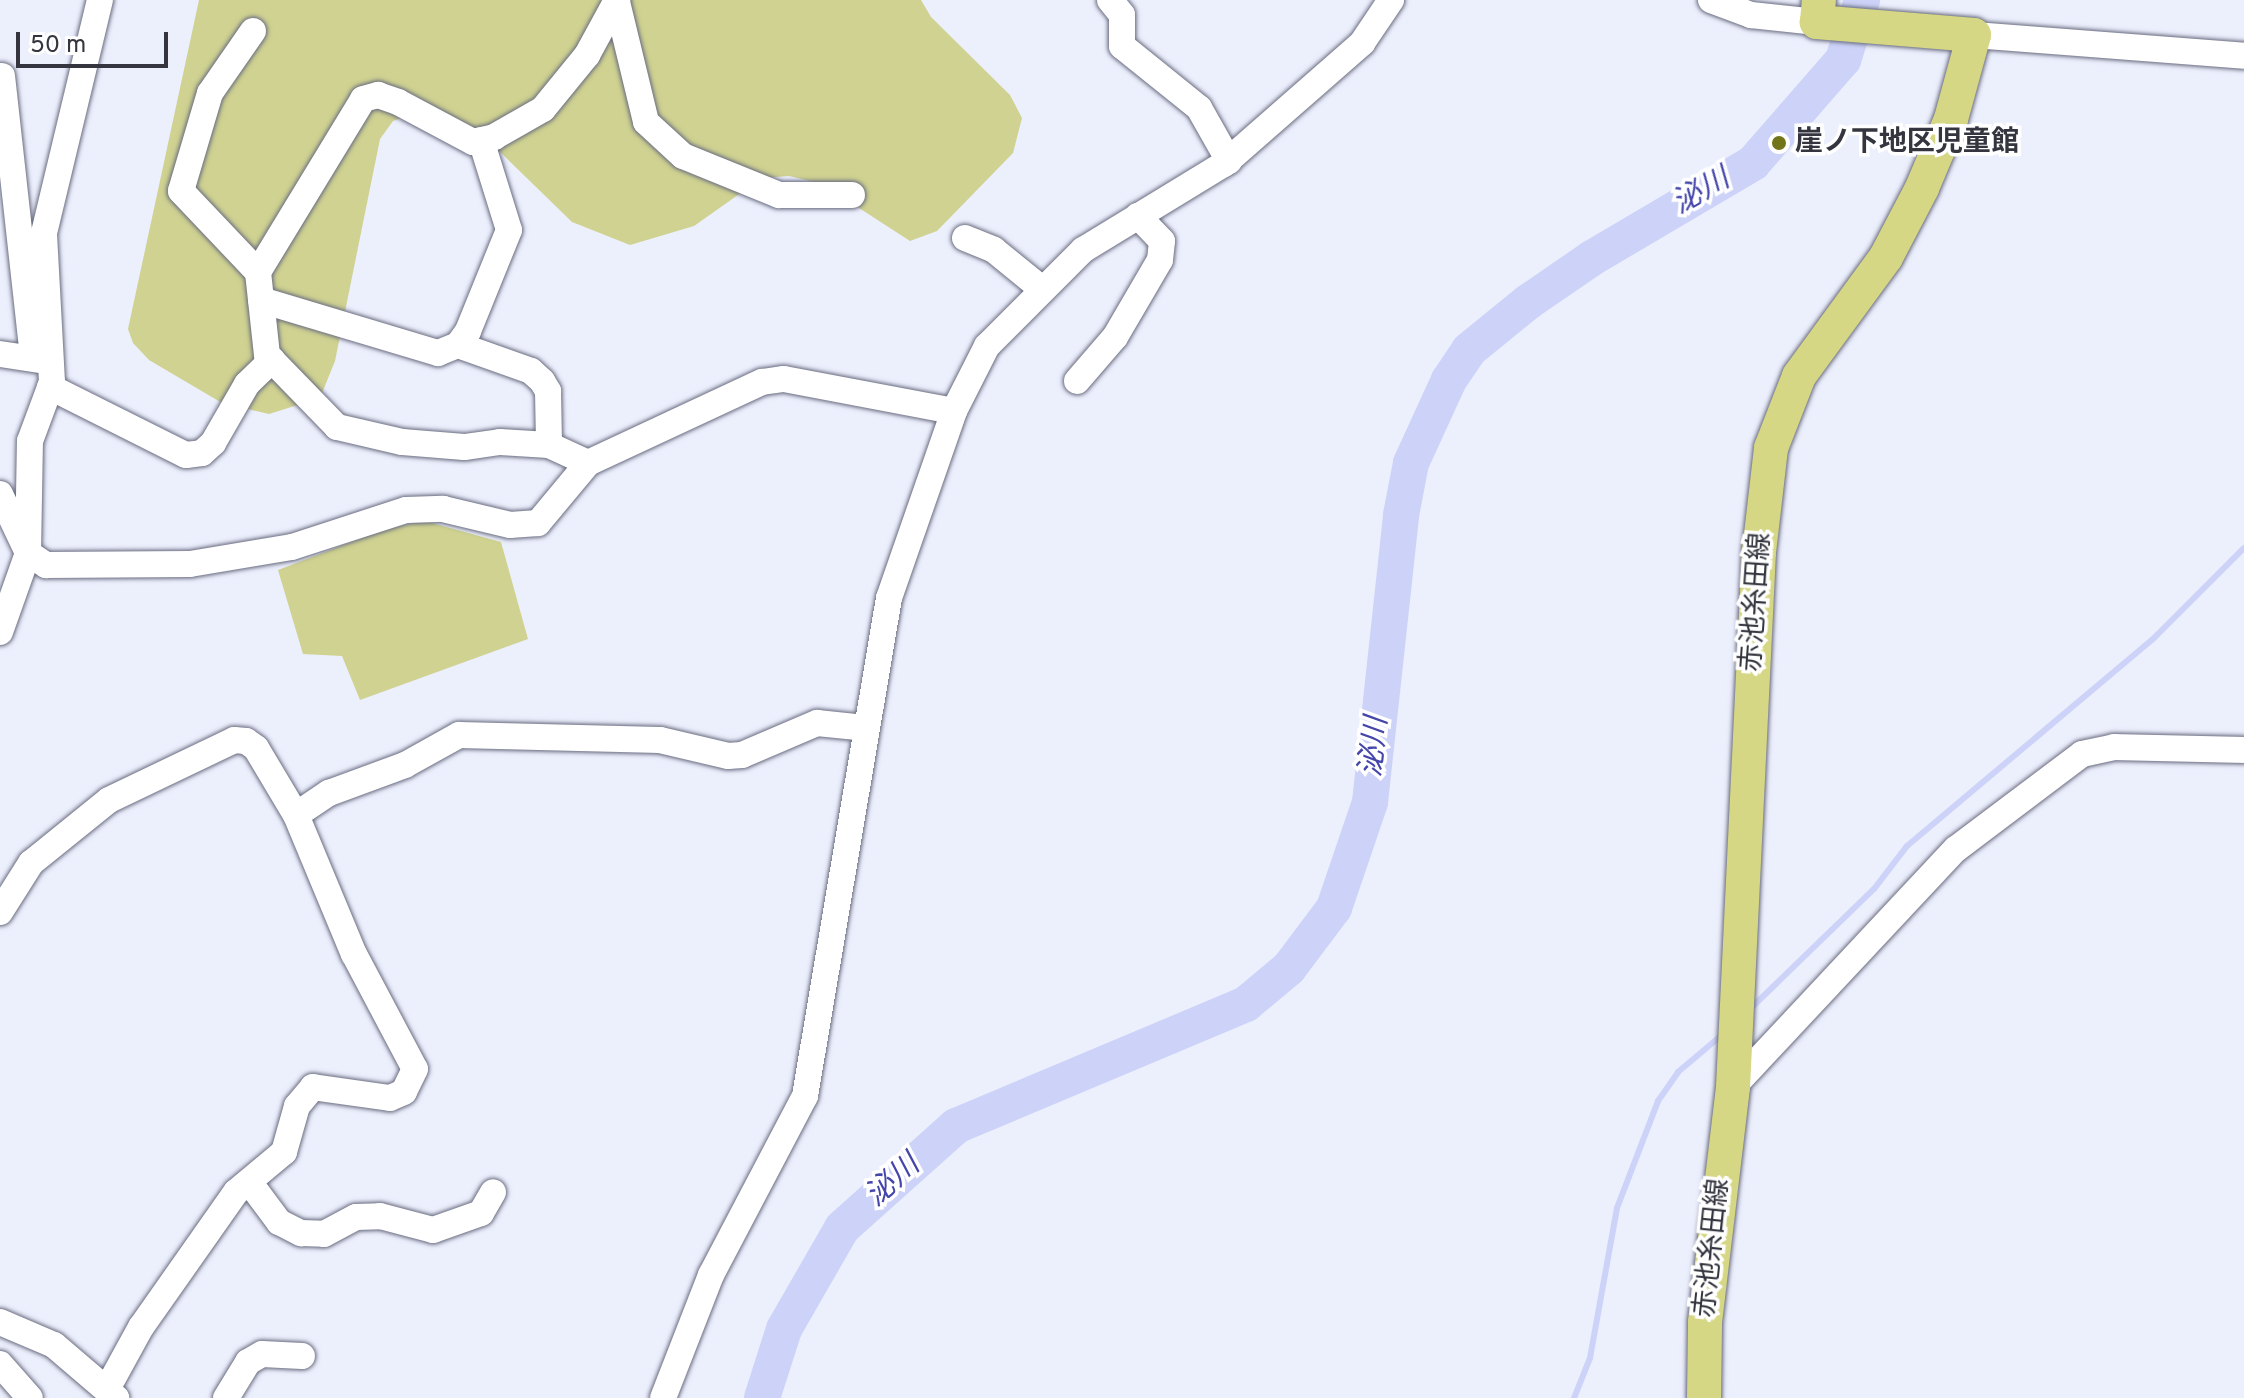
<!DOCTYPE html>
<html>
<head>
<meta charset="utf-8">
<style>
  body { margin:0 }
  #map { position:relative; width:2244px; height:1398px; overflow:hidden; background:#eceffc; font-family:Overpass,"Noto Sans JP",sans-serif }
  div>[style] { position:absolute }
  .green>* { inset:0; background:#cfd290 }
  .stream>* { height:6px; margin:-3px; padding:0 3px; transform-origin:3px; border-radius:3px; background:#cdd3f8 }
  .river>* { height:36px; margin:-18px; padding:0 18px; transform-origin:18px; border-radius:18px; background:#cdd3f8 }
  .roads { filter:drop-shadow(0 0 2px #696c80) drop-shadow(0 0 2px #696c80) }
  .minor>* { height:26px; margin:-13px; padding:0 13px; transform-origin:13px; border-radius:13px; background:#fff }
  .major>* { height:34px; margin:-17px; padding:0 17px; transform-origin:17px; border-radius:17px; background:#d6d785 }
  .dots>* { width:22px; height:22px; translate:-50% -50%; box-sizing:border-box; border:4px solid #fff; border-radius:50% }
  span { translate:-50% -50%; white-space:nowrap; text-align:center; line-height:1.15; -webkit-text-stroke:7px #fff; paint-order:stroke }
  .poi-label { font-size:28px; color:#34353e; font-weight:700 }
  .left { translate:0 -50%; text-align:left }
  .street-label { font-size:28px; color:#34353e }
  .water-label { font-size:30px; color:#4446aa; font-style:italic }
  .scale { position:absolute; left:16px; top:32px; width:152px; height:36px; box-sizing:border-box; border:4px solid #34353e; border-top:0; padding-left:10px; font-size:24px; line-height:28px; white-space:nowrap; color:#34353e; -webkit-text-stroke:6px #fff; paint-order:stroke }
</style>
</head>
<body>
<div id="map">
  <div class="green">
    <i style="clip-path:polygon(199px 0,921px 0,931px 17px,1010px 95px,1022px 118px,1013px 153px,937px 231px,910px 241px,822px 184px,789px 176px,762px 178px,694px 226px,630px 245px,572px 222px,494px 146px,420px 111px,393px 121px,380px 139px,335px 361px,320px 398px,269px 414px,222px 403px,149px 360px,133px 343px,128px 329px)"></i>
    <i style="clip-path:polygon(425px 521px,501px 542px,528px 639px,360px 700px,342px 656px,303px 654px,278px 570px,388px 528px)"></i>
  </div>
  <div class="stream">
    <i style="left:1749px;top:1010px;width:174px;rotate:-44.1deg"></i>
    <i style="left:1874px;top:889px;width:54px;rotate:-52.5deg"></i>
    <i style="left:1907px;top:846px;width:323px;rotate:-40.1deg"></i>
    <i style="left:2154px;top:638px;width:127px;rotate:-45deg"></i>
    <i style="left:1574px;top:1398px;width:43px;rotate:-68.2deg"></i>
    <i style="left:1590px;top:1358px;width:152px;rotate:-79.8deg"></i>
    <i style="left:1617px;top:1208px;width:115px;rotate:-69deg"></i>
    <i style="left:1658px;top:1101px;width:35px;rotate:-55deg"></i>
    <i style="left:1678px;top:1072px;width:59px;rotate:-40.2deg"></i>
  </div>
  <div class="river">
    <i style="left:762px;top:1398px;width:72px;rotate:-72.3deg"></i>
    <i style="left:784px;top:1329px;width:116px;rotate:-60.1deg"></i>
    <i style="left:842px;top:1228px;width:153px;rotate:-41.8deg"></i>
    <i style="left:956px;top:1126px;width:315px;rotate:-22.8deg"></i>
    <i style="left:1246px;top:1004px;width:56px;rotate:-39.9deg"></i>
    <i style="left:1289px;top:968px;width:75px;rotate:-53.1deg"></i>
    <i style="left:1334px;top:908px;width:112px;rotate:-71.2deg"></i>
    <i style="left:1370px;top:802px;width:289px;rotate:-83.8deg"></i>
    <i style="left:1401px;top:515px;width:53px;rotate:-79.1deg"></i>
    <i style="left:1411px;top:463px;width:91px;rotate:-65.4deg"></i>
    <i style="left:1449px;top:380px;width:36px;rotate:-56deg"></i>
    <i style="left:1469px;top:350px;width:76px;rotate:-39.1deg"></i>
    <i style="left:1528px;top:302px;width:78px;rotate:-34.5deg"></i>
    <i style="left:1592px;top:258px;width:187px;rotate:-30.5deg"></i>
    <i style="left:1753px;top:163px;width:137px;rotate:-48.9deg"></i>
    <i style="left:1843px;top:60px;width:63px;rotate:-72.4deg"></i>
  </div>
  <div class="roads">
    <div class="minor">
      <i style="left:1110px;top:0;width:19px;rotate:51deg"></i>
      <i style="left:1122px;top:15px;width:31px;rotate:90deg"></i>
      <i style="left:1122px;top:46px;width:99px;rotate:38.8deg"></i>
      <i style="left:1199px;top:108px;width:61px;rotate:60.5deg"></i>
      <i style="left:1711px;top:0;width:43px;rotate:20.6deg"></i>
      <i style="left:1751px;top:15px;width:66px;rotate:6.1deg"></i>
      <i style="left:617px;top:2px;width:123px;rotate:76.4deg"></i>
      <i style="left:646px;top:122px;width:50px;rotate:42.6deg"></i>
      <i style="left:683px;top:156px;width:104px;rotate:22.1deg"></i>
      <i style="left:779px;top:195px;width:73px"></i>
      <i style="left:253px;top:31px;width:75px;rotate:124.7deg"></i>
      <i style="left:210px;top:93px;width:102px;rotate:106.5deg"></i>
      <i style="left:181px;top:191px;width:112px;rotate:46.5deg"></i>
      <i style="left:1974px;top:35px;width:271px;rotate:4.4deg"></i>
      <i style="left:2px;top:76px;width:284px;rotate:83.7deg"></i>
      <i style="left:965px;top:238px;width:31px;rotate:22deg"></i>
      <i style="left:994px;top:250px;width:62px;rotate:39.1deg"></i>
      <i style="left:261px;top:300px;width:185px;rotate:16.7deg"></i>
      <i style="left:438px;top:353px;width:22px;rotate:-22deg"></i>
      <i style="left:458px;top:345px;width:17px;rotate:-54deg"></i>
      <i style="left:468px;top:331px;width:109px;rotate:-67.9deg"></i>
      <i style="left:509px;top:230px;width:94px;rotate:-107.3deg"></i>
      <i style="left:458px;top:345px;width:77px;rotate:19.6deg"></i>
      <i style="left:531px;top:371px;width:15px;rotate:42deg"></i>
      <i style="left:542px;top:381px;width:12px;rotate:59deg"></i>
      <i style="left:548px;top:391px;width:54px;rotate:88.9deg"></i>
      <i style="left:0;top:354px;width:48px;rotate:8.5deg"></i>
      <i style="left:1077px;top:381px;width:58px;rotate:-49.2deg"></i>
      <i style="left:1115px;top:337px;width:89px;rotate:-59.7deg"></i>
      <i style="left:1160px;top:260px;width:19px;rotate:-84deg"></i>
      <i style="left:1162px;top:241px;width:35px;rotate:-134deg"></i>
      <i style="left:50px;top:387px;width:152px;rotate:26.6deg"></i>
      <i style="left:186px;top:455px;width:16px;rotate:-7deg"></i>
      <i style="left:202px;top:453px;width:15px;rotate:-42deg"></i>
      <i style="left:213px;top:443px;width:68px;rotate:-60deg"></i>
      <i style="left:247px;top:384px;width:35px;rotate:-44deg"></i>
      <i style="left:588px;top:463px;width:43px;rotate:-155.2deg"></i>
      <i style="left:549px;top:445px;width:49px;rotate:-176.5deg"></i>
      <i style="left:500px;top:442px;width:36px;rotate:172deg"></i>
      <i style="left:464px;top:447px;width:62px;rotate:-175.4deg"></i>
      <i style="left:402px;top:442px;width:67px;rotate:-167deg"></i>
      <i style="left:337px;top:427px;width:100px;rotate:-134.2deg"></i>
      <i style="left:267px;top:355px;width:83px;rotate:-96.2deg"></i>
      <i style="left:258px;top:272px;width:202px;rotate:-58.7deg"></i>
      <i style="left:363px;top:99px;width:16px;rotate:-15deg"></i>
      <i style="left:378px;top:95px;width:21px;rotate:19deg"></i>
      <i style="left:398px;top:102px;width:85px;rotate:28.1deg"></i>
      <i style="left:473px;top:142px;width:22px;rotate:-13deg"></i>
      <i style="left:494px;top:137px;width:56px;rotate:-29.7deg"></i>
      <i style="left:543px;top:109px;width:70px;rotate:-50.8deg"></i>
      <i style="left:587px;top:55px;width:63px;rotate:-61.4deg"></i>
      <i style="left:0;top:494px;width:65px;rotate:64.6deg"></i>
      <i style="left:28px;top:553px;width:22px;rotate:34deg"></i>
      <i style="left:46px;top:565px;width:144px;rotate:-0.4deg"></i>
      <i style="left:190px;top:564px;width:103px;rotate:-9.5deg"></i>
      <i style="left:292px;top:547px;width:120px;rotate:-18deg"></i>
      <i style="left:406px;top:510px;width:37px;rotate:-2deg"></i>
      <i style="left:443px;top:509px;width:69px;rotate:13.4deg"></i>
      <i style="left:510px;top:525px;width:28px;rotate:-4deg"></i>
      <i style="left:538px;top:523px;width:78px;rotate:-50.2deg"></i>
      <i style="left:588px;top:463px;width:192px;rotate:-25deg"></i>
      <i style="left:762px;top:382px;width:22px;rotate:-8deg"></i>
      <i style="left:784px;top:379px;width:173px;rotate:10.7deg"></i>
      <i style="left:0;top:632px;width:84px;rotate:-70.5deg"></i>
      <i style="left:28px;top:553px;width:112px;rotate:-89deg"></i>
      <i style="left:30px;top:441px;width:63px;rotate:-69.6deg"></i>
      <i style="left:52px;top:382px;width:149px;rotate:-93.1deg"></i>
      <i style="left:44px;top:233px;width:240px;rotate:-76.5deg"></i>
      <i style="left:296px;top:815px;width:40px;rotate:-34deg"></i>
      <i style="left:329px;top:793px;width:81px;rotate:-20.2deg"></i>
      <i style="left:405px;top:765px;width:62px;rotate:-29.1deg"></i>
      <i style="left:459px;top:735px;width:201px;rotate:1.4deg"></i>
      <i style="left:660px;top:740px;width:70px;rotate:13.2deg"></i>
      <i style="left:728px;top:756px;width:14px;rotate:-4deg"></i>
      <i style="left:742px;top:755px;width:82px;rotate:-23.1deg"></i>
      <i style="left:817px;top:723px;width:48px;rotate:5.9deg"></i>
      <i style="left:0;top:912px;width:58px;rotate:-57.7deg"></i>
      <i style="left:31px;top:863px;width:100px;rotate:-38.9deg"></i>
      <i style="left:109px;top:800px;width:139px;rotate:-25.6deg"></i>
      <i style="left:234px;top:740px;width:12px;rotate:5deg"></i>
      <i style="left:246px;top:741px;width:12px;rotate:35deg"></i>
      <i style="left:256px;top:748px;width:78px;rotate:59.2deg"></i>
      <i style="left:296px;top:815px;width:151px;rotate:67.4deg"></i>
      <i style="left:354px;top:954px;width:130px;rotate:62.1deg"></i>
      <i style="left:415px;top:1069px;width:25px;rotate:116deg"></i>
      <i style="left:404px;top:1092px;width:15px;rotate:157deg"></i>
      <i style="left:390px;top:1098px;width:78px;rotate:-171.9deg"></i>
      <i style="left:313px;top:1087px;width:25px;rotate:130deg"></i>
      <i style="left:297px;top:1106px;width:48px;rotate:105.8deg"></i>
      <i style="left:284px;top:1152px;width:62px;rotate:140.2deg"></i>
      <i style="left:236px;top:1192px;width:165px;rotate:125.1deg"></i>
      <i style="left:141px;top:1327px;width:71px;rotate:118.7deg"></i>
      <i style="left:1733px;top:1087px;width:326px;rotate:-46.9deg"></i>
      <i style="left:1956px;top:849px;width:158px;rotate:-37deg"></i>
      <i style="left:2082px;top:754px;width:33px;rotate:-12deg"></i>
      <i style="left:2114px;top:747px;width:130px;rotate:1.3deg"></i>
      <i style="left:250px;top:1183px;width:49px;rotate:53.4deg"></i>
      <i style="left:279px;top:1222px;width:25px;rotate:27deg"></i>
      <i style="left:301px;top:1233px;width:23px;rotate:2deg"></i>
      <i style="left:324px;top:1234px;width:36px;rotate:-28deg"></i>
      <i style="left:356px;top:1217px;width:24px;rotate:-2deg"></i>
      <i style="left:380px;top:1216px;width:55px;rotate:14.8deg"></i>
      <i style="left:433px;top:1230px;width:51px;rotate:-19.5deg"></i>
      <i style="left:481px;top:1213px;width:24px;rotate:-60deg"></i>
      <i style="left:0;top:1322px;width:59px;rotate:23.1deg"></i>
      <i style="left:54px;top:1345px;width:82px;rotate:40.5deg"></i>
      <i style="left:0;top:1364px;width:45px;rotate:48.6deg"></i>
      <i style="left:226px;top:1398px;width:42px;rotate:-58.6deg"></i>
      <i style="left:248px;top:1362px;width:16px;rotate:-30deg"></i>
      <i style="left:262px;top:1354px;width:40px;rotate:2.9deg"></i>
      <i style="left:663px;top:1398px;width:132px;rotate:-68.7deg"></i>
      <i style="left:711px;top:1275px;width:202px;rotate:-62.3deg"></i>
      <i style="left:805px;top:1096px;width:505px;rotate:-80.43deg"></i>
      <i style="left:889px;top:598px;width:198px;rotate:-70.8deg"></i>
      <i style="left:954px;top:411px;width:73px;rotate:-63.1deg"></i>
      <i style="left:987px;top:346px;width:136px;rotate:-45deg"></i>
      <i style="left:1083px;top:250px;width:165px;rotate:-31.4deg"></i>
      <i style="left:1224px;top:164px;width:184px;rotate:-41.2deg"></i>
      <i style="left:1362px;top:43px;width:52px;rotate:-56deg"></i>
    </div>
    <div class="major">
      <i style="left:1704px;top:1398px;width:76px;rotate:-89.2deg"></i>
      <i style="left:1705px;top:1322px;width:237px;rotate:-83.2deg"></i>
      <i style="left:1733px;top:1087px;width:536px;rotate:-87.22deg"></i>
      <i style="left:1759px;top:552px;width:105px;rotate:-83.4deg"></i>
      <i style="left:1771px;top:448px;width:77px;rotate:-68.7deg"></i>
      <i style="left:1799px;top:376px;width:147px;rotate:-53.8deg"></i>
      <i style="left:1886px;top:257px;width:78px;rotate:-62.4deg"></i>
      <i style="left:1922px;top:188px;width:75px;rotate:-67.2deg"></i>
      <i style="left:1951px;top:119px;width:87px;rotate:-74.7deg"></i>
      <i style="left:1974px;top:35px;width:158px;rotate:-175.3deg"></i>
      <i style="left:1817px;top:22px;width:22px;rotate:-85deg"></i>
    </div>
  </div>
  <div class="dots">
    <i style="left:1779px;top:143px;background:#72741a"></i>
  </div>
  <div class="poi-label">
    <span class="left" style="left:1795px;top:143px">崖ノ下地区児童館</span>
  </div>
  <div class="street-label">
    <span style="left:1757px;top:602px;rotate:-86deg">赤池糸田線</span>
    <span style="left:1713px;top:1248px;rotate:-84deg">赤池糸田線</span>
  </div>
  <div class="water-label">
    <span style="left:1702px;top:193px;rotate:-30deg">泌川</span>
    <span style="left:1376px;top:747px;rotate:-84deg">泌川</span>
    <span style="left:894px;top:1182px;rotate:-42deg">泌川</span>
  </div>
  <div class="scale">50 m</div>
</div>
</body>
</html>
